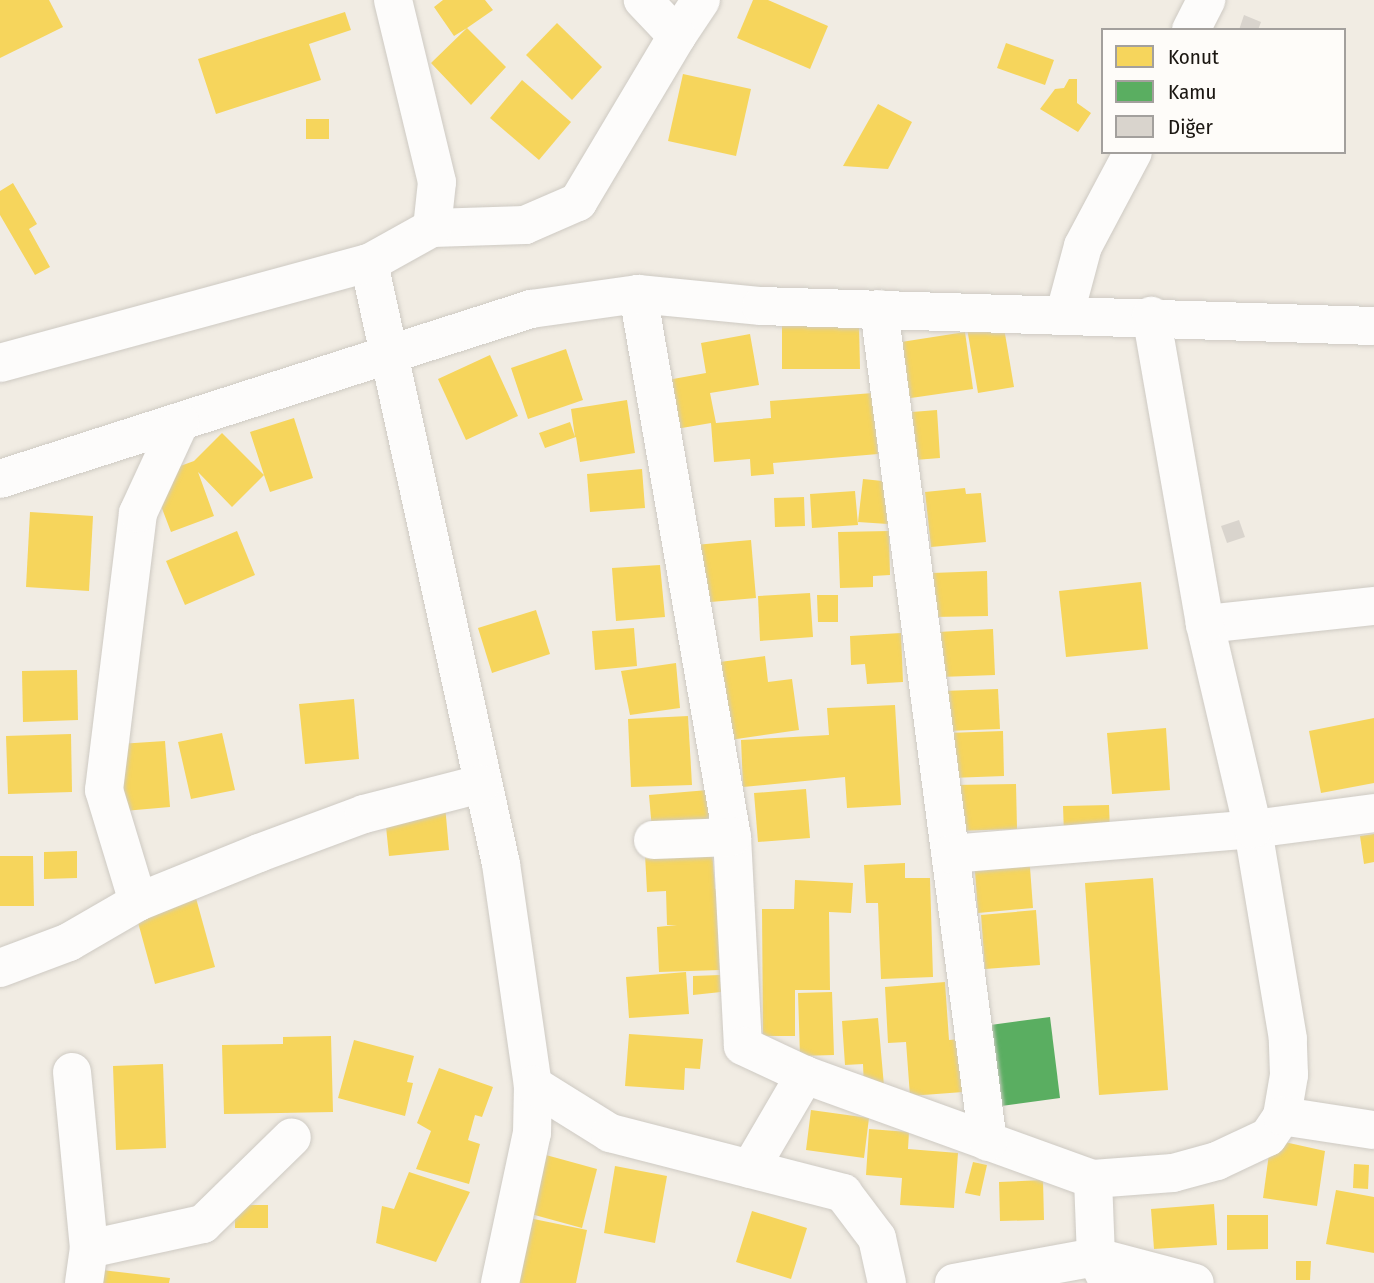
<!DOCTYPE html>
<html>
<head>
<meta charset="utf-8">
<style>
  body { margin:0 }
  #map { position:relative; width:1374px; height:1283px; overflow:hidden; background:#f1ece3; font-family:"Fira Sans Condensed",sans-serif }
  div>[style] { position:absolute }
  .homes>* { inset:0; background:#f6d55c }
  .public>* { inset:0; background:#5aae61 }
  .building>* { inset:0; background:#d9d4cd }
  .roads { filter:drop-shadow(0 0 2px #cecac3) drop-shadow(0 0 2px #cecac3) }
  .minor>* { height:38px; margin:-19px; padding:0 19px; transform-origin:19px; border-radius:19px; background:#fdfcfb }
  span { translate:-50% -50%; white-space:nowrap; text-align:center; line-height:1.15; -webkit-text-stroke:7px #fefcf9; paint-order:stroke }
  .legend { position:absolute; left:1101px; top:28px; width:245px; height:126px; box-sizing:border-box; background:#fefcf9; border:2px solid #a3a09d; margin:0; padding:9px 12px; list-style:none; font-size:21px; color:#1b1712 }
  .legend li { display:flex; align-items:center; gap:14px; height:35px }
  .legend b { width:35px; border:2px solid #a3a09d }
</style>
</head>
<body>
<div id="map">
  <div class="homes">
    <i style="clip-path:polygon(0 0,49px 0,63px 27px,0 58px)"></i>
    <i style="clip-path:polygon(443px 0,485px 0,493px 10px,467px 28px,506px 67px,471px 105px,431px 63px,467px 28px,454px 36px,434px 7px)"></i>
    <i style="clip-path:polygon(753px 0,768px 0,828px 26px,810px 69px,737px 38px)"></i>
    <i style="clip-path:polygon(345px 12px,351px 30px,309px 44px,321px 80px,216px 114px,198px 59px)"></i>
    <i style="clip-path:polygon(557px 23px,602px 67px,572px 100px,526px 55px)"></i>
    <i style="clip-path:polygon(1006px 43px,1054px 60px,1045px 85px,997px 68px)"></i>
    <i style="clip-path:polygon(683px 74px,751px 89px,736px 156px,668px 141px)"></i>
    <i style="clip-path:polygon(1069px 79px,1077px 79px,1077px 103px,1091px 113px,1078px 132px,1040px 109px,1055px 89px,1064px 88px)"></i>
    <i style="clip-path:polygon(522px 80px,571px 122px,539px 160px,490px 118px)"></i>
    <i style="clip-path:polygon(878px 104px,912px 122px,888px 169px,843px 166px)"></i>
    <i style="clip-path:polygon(306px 119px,329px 119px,329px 139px,306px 139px)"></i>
    <i style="clip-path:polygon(13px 183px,37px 224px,29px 229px,50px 267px,35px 275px,0 215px,0 191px)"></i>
    <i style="clip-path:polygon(1003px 322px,1014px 387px,978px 393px,967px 328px)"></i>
    <i style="clip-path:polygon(859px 323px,860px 369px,782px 369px,782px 325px)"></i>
    <i style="clip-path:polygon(965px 332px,973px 389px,904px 399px,895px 343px)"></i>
    <i style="clip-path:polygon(750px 334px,759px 385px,710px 393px,716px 423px,771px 418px,770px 401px,873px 393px,878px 454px,773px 463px,774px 474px,751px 476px,750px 459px,714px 462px,711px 423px,670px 430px,662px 381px,706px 373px,701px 343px)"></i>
    <i style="clip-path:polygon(566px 349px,583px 400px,528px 419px,511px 368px)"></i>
    <i style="clip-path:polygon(490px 355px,518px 416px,466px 440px,438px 379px)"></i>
    <i style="clip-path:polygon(627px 400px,635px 453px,580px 462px,576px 437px,545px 448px,539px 433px,570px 422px,575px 437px,571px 409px)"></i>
    <i style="clip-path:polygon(937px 410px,940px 458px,915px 460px,912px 412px)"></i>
    <i style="clip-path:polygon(294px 418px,313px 478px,270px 492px,264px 475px,232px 507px,198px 472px,214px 516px,171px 532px,150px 477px,194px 461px,222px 433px,264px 475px,250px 432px)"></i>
    <i style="clip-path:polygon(642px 469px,645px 508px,590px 512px,587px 474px)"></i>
    <i style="clip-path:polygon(863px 479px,892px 482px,888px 524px,858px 522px)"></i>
    <i style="clip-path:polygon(965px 488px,966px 494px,981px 493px,986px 542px,931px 547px,925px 492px)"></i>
    <i style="clip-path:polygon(855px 491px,858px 525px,812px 528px,810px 494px)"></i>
    <i style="clip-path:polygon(804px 497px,805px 526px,775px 527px,774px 498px)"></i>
    <i style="clip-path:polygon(30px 512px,93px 516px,89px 591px,26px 587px)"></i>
    <i style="clip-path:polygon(237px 531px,255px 575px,185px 605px,166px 561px)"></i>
    <i style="clip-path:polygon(889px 531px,890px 575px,873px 576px,873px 587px,840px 588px,838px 532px)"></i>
    <i style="clip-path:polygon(751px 540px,756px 598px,699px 603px,695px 545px)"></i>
    <i style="clip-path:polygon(660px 565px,665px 617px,616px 621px,612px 568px)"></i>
    <i style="clip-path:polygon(987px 571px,988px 616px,933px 617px,932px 573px)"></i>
    <i style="clip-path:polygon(1141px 582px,1148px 649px,1066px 657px,1059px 591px)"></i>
    <i style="clip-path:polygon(810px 593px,813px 637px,760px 641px,758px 596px)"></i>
    <i style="clip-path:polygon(817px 595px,838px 595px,838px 622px,818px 622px)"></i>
    <i style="clip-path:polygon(536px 610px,550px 654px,492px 673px,478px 628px)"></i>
    <i style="clip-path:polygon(634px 628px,637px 666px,595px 670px,592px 631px)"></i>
    <i style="clip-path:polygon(993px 629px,995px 675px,940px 677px,938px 632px)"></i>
    <i style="clip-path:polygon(901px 633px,903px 682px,867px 684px,865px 664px,851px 665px,850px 636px)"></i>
    <i style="clip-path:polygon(765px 656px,768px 682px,792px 679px,799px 730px,723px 741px,712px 663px)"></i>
    <i style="clip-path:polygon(676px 663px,680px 708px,630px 715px,621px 671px)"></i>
    <i style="clip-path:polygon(77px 670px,78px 720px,23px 722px,22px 671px)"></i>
    <i style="clip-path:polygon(998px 689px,1000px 729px,945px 731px,943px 691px)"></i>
    <i style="clip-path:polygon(354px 699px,359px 759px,305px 764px,299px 704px)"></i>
    <i style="clip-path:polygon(895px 705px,901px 805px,847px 808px,845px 777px,743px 787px,741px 740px,829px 735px,827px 708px)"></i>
    <i style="clip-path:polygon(688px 716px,692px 785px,631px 787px,628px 719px)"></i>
    <i style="clip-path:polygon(1374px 718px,1374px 783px,1321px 793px,1309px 731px)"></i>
    <i style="clip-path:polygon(1166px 728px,1170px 790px,1112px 794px,1107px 733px)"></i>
    <i style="clip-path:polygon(1003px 731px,1004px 776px,950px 778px,948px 733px)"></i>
    <i style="clip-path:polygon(222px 733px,235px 790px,191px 799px,178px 742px)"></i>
    <i style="clip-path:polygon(71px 734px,72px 792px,8px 794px,6px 736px)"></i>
    <i style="clip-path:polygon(165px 741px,170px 807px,124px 811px,119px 744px)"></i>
    <i style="clip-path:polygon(1016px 784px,1017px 829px,955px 831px,953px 785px)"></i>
    <i style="clip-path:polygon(806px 789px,810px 838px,758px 842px,754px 793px)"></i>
    <i style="clip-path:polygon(708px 790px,712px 836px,653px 841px,649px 795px)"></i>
    <i style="clip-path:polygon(383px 797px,445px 805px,449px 850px,389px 856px)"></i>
    <i style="clip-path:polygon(1109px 805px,1110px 832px,1064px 834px,1063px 806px)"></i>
    <i style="clip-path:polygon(1374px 834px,1374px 862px,1364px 864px,1360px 836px)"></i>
    <i style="clip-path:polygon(77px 851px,77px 878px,44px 879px,44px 852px)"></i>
    <i style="clip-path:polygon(712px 851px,715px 889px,729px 889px,720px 970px,659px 972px,657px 927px,677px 925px,667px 925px,666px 891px,647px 892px,645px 854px)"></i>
    <i style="clip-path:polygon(1029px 854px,1033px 908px,978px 913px,974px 858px)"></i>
    <i style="clip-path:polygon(0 856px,33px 856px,34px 906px,0 906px)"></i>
    <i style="clip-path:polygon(905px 863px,905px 878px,930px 878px,933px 977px,881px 979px,878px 903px,866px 903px,864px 865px)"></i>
    <i style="clip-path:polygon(1153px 878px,1168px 1090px,1099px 1095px,1085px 883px)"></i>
    <i style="clip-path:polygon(795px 880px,853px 883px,851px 913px,829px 912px,830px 990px,795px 990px,795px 1036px,763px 1036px,762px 909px,794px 909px)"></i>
    <i style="clip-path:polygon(194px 891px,215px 967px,155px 984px,134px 908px)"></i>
    <i style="clip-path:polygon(1036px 910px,1040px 965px,985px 969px,981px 915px)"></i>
    <i style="clip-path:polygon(686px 972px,689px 1014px,629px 1018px,626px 977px)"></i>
    <i style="clip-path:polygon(720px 975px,721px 992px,693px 995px,693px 976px)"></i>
    <i style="clip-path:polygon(945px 982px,949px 1040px,960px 1039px,963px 1092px,910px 1096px,906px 1042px,888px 1043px,885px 987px)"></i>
    <i style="clip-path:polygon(832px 992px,834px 1055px,800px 1056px,798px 993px)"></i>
    <i style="clip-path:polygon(878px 1018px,884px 1086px,864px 1088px,863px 1064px,845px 1065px,842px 1021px)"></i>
    <i style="clip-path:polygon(629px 1034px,703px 1039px,700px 1069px,685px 1068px,684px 1090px,625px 1086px)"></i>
    <i style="clip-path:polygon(331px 1036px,333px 1112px,224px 1114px,222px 1045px,283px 1044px,283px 1037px)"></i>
    <i style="clip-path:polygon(354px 1040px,414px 1056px,407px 1082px,413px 1083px,405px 1116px,338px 1098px)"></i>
    <i style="clip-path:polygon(163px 1064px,166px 1148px,116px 1150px,113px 1066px)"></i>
    <i style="clip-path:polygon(439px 1068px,493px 1087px,482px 1117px,475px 1115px,468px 1140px,480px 1144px,469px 1184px,416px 1169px,431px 1131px,417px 1123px)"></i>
    <i style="clip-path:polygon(811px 1110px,869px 1118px,864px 1158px,806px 1150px)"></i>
    <i style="clip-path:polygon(869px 1129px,909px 1132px,908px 1149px,958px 1153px,954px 1208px,900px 1205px,902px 1178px,866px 1175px)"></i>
    <i style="clip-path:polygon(1271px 1139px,1325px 1151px,1317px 1206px,1263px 1198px)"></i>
    <i style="clip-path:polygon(546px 1155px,597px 1169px,582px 1228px,531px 1214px)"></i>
    <i style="clip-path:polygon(973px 1162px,987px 1165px,980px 1196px,965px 1193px)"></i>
    <i style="clip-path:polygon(1354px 1164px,1369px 1165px,1368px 1189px,1353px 1188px)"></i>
    <i style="clip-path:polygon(615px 1166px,667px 1176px,655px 1243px,604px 1233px)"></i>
    <i style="clip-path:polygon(409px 1172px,470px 1192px,436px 1262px,376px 1243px,382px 1206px,394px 1209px)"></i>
    <i style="clip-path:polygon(1043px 1180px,1044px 1220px,1000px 1221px,999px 1182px)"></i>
    <i style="clip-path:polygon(1336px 1190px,1374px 1197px,1374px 1253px,1326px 1244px)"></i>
    <i style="clip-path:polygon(1214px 1204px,1217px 1245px,1154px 1249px,1151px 1209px)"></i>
    <i style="clip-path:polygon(235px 1205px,268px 1205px,268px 1228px,235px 1228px)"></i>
    <i style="clip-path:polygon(752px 1211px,807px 1228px,791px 1279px,736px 1262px)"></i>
    <i style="clip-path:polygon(1227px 1215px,1268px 1215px,1268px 1249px,1227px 1250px)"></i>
    <i style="clip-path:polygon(524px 1217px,587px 1230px,576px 1283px,510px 1283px)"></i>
    <i style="clip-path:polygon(1296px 1261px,1311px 1261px,1310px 1280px,1296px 1280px)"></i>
    <i style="clip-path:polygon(102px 1270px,170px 1278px,169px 1283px,101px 1283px)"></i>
  </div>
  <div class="public">
    <i style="clip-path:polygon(1050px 1017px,1060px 1098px,994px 1107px,983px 1026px)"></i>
  </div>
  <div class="building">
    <i style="clip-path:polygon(1244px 15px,1261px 22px,1258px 30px,1239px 30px)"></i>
    <i style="clip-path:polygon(1239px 520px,1245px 537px,1227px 543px,1221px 526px)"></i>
  </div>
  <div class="roads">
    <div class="minor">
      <i style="left:1191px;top:30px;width:34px;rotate:-63deg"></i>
      <i style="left:677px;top:36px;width:43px;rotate:-56.3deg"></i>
      <i style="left:432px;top:228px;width:93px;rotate:-1.8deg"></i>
      <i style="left:525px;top:225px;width:58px;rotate:-23.5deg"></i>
      <i style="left:578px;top:202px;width:193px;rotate:-59.2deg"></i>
      <i style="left:677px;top:36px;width:50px;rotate:-133.4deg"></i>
      <i style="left:369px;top:263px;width:615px;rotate:77.61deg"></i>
      <i style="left:501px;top:864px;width:223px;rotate:81.8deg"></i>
      <i style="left:638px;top:294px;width:551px;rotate:80.18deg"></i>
      <i style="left:732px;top:837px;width:209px;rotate:87deg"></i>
      <i style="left:743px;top:1046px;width:68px;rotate:25.1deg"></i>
      <i style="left:805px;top:1075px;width:306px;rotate:19.9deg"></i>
      <i style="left:1093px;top:1179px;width:80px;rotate:-4.3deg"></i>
      <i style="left:1173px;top:1173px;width:46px;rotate:-15.3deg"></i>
      <i style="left:1217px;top:1161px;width:56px;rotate:-25.2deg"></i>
      <i style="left:1268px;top:1137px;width:25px;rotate:-56deg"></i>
      <i style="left:1282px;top:1116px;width:42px;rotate:-80.3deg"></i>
      <i style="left:1289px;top:1075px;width:36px;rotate:-92deg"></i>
      <i style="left:1288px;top:1039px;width:213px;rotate:-99.5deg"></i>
      <i style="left:1253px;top:829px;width:122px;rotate:-7.5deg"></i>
      <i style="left:879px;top:309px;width:840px;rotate:82.55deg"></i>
      <i style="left:1065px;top:313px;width:69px;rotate:-75deg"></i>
      <i style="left:1083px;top:246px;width:106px;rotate:-62deg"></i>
      <i style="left:0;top:363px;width:382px;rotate:-15.2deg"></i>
      <i style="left:369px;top:263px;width:72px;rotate:-29.1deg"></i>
      <i style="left:432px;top:228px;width:46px;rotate:-83.8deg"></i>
      <i style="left:437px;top:182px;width:187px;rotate:-103.6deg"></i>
      <i style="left:0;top:479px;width:558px;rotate:-17.75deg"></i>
      <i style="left:531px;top:309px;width:108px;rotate:-8deg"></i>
      <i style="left:638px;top:294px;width:124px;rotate:5.6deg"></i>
      <i style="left:761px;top:306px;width:613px;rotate:1.87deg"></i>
      <i style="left:1205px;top:624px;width:170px;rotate:-6.1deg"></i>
      <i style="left:653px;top:840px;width:79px;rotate:-2.2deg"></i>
      <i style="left:951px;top:854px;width:303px;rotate:-4.7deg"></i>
      <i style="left:1253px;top:829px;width:211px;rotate:-103.2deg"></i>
      <i style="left:1205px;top:624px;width:313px;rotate:-99.9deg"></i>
      <i style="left:138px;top:902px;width:117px;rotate:-106.9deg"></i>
      <i style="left:104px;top:790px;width:279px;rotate:-83deg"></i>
      <i style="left:138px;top:513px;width:100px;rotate:-65.2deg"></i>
      <i style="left:0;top:968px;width:74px;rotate:-20.6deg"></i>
      <i style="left:69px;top:942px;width:80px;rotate:-30.1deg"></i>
      <i style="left:138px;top:902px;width:131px;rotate:-22deg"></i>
      <i style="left:259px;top:853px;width:112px;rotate:-20.4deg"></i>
      <i style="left:364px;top:814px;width:121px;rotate:-14.4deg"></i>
      <i style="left:72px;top:1072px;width:178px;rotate:84.5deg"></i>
      <i style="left:1282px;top:1116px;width:93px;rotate:8.7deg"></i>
      <i style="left:750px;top:1169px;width:109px;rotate:-59.7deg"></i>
      <i style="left:1093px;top:1179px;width:78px;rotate:87.8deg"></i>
      <i style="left:1096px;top:1257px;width:25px;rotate:64deg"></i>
      <i style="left:84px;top:1283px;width:34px;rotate:-82deg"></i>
      <i style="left:89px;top:1249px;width:117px;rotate:-12.4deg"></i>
      <i style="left:203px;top:1224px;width:124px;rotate:-44.3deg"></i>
      <i style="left:500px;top:1283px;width:153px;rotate:-78deg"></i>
      <i style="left:532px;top:1133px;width:48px;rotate:-88.8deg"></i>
      <i style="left:533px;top:1085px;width:91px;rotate:31.9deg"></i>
      <i style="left:610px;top:1133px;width:241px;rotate:14.4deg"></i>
      <i style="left:843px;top:1193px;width:56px;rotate:52.9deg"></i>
      <i style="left:877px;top:1238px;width:46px;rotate:77.5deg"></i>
      <i style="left:954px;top:1283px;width:144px;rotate:-10.4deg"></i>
      <i style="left:1096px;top:1257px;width:102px;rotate:14.7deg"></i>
    </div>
  </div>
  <ul class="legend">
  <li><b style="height:19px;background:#f6d55c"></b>Konut</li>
  <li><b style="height:19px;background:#5aae61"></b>Kamu</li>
  <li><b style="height:19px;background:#d9d4cd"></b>Diğer</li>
  </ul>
</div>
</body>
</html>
